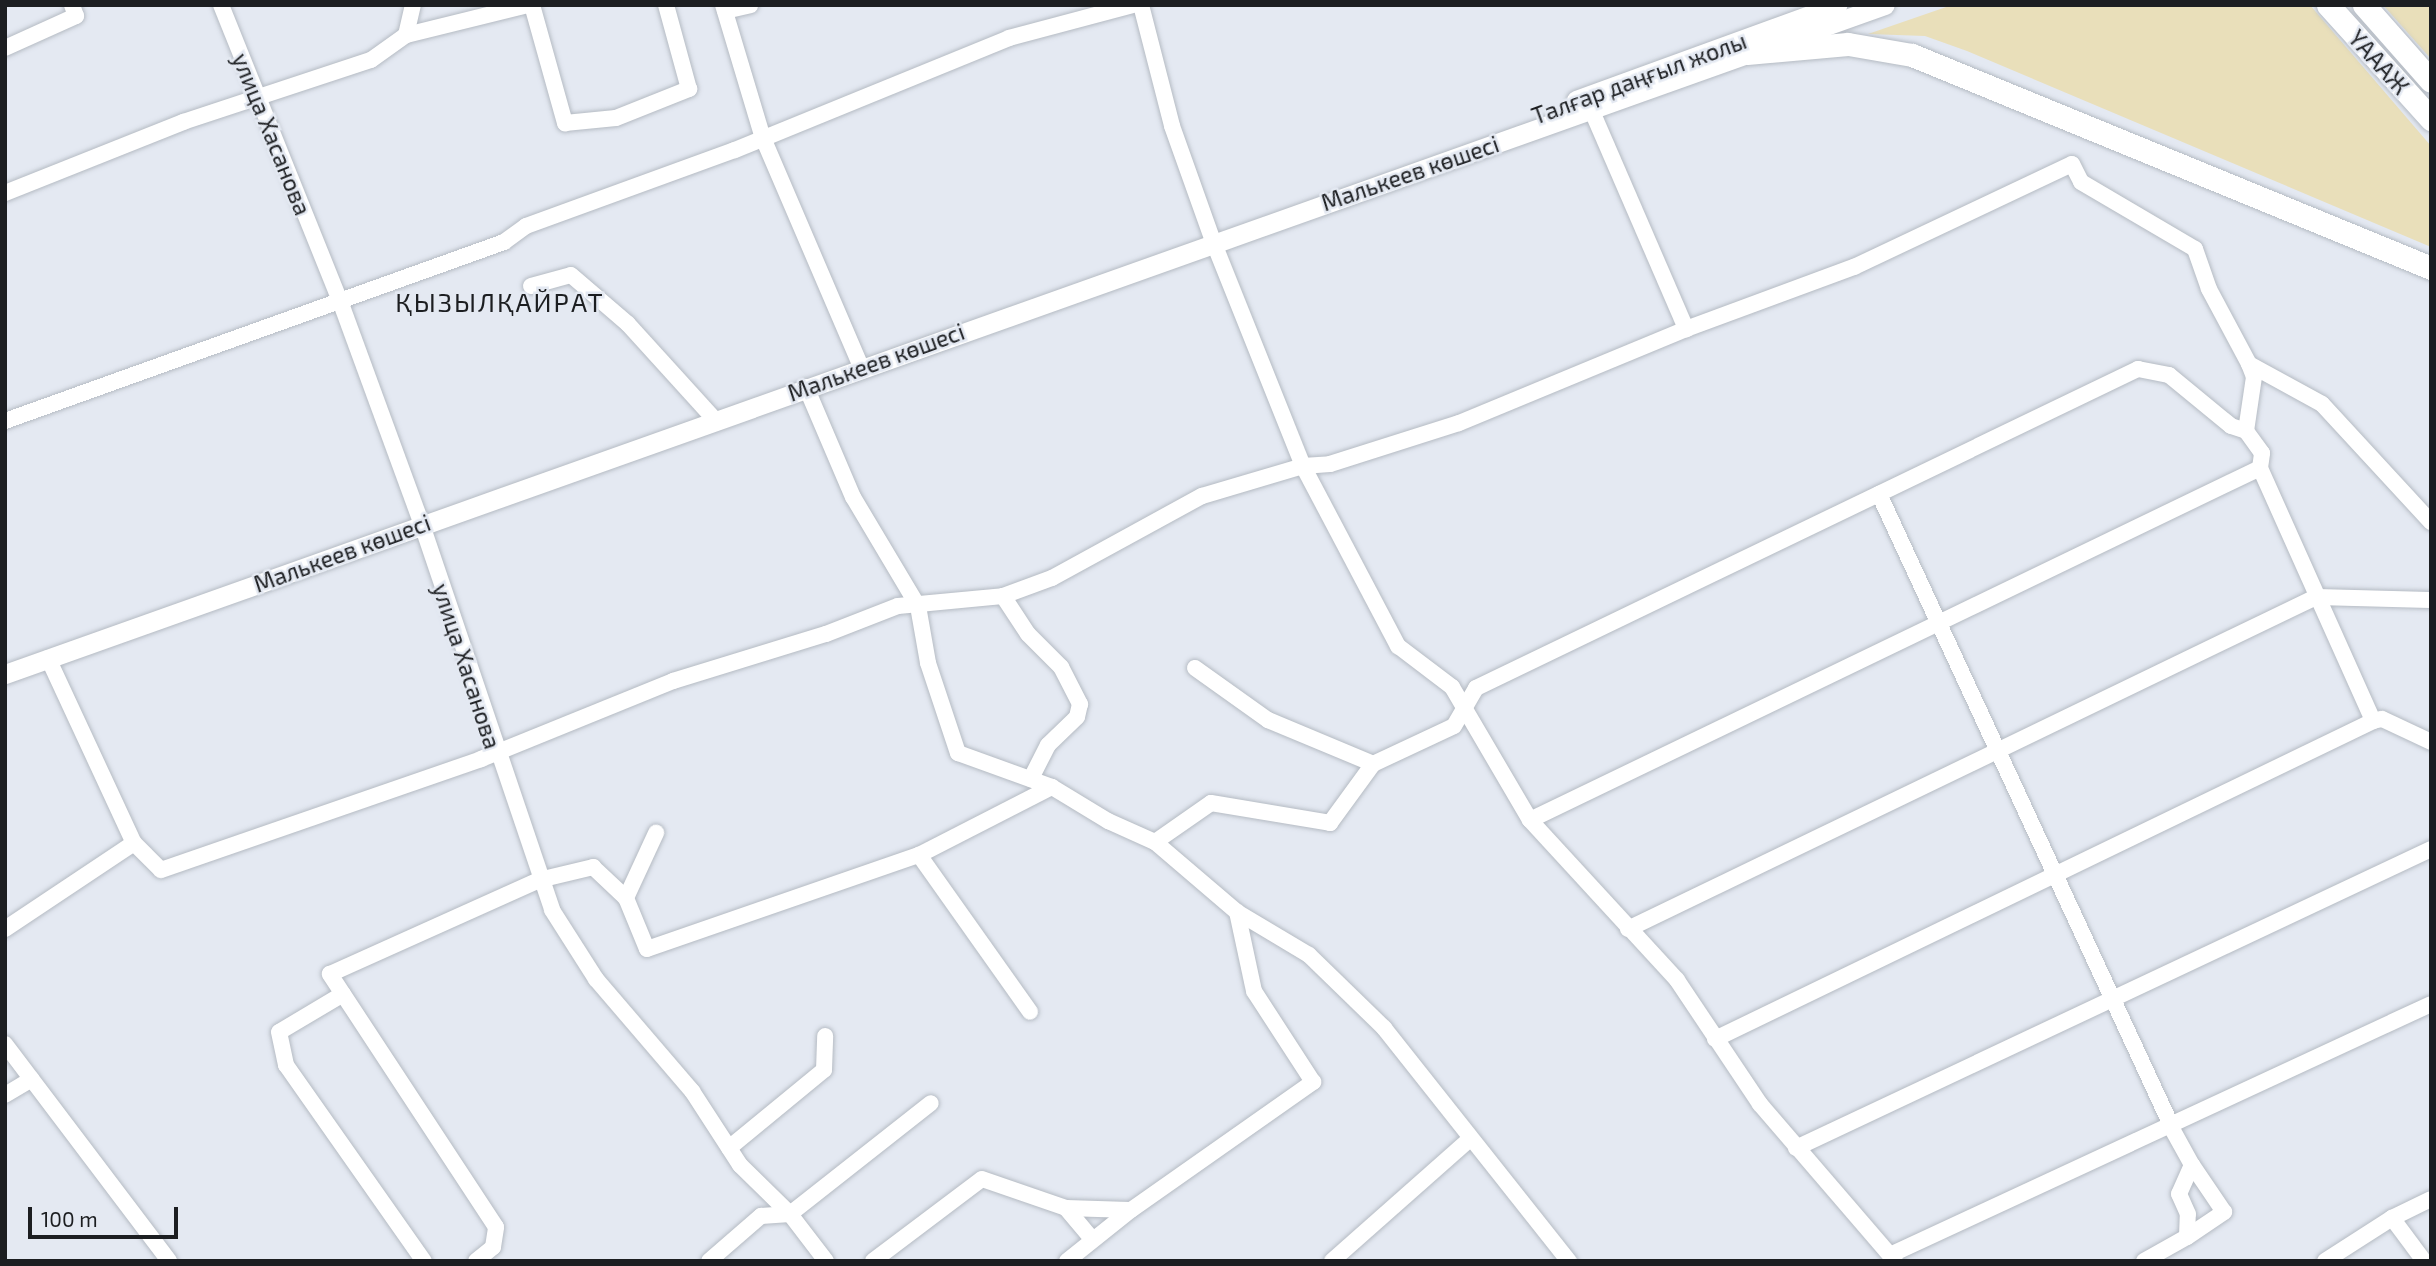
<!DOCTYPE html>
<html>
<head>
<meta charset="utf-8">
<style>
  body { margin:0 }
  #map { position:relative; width:2436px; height:1266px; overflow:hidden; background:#e4e9f2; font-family:"Exo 2",sans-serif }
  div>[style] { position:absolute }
  .sand>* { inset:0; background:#e9dfba }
  .roads { filter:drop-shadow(0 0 2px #b5bbc3) drop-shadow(0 0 2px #b5bbc3) }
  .minor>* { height:16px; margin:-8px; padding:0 8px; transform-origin:8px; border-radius:8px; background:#fff }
  .major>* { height:19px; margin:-9.5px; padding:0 9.5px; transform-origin:9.5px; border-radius:9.5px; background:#fff }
  .highway>* { height:23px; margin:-11.5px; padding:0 11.5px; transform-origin:11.5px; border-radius:11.5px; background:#fff }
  span { translate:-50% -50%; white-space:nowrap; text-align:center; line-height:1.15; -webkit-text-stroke:5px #e4e9f2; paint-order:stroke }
  .street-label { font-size:23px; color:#1c1e21 }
  .quarter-label { font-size:26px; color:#1c1e21; letter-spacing:2px }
  .frame { position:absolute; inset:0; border:7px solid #1c1e21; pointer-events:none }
  .scale { position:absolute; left:28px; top:1207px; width:150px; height:32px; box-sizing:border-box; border:4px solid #1c1e21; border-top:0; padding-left:9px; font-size:21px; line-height:24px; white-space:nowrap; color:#1c1e21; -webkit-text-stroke:5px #e4e9f2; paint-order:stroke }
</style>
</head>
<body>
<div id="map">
  <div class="sand">
    <i style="clip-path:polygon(1952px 5px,2310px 5px,2431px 146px,2431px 247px,1967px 51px,1925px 36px,1868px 34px)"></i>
    <i style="clip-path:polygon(2383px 5px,2431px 5px,2431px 59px)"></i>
  </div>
  <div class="roads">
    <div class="minor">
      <i style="left:221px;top:5px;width:316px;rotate:68.1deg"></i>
      <i style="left:339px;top:298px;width:242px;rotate:69.9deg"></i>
      <i style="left:422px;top:525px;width:406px;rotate:71.3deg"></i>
      <i style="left:552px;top:910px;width:82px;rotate:57.5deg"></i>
      <i style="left:596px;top:979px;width:148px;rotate:49.4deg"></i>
      <i style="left:692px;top:1091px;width:88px;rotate:57deg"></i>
      <i style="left:740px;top:1165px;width:70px;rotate:44.4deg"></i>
      <i style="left:790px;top:1214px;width:59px;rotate:52.5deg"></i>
      <i style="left:532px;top:5px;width:123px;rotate:74.4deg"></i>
      <i style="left:565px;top:123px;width:51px;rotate:-5.6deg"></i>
      <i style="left:616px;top:118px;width:79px;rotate:-21.7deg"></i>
      <i style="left:689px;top:89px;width:87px;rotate:-105.3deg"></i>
      <i style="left:723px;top:5px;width:139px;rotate:73.3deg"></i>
      <i style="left:763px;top:138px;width:249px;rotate:66.8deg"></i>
      <i style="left:1141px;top:5px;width:125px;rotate:75.6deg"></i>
      <i style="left:1172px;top:126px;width:122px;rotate:70.4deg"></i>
      <i style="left:1213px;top:241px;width:242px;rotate:68.2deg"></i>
      <i style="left:1303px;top:466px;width:204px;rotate:62.2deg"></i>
      <i style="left:1398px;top:646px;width:68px;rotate:37.2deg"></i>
      <i style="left:1452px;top:687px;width:154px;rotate:59.6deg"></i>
      <i style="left:1530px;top:820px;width:217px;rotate:47.4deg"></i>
      <i style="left:1677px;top:980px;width:149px;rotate:56.2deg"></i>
      <i style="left:1760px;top:1104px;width:207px;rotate:49.3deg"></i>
      <i style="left:725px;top:11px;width:26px;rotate:-13deg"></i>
      <i style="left:406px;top:35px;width:126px;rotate:-13.8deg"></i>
      <i style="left:5px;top:48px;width:78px;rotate:-24.3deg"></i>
      <i style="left:76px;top:16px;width:12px;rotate:-110deg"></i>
      <i style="left:1591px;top:109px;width:240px;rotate:66.6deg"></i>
      <i style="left:5px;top:193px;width:192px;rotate:-21.7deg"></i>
      <i style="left:183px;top:122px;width:198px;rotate:-18.3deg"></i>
      <i style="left:371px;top:60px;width:43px;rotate:-35.5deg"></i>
      <i style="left:406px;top:35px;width:31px;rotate:-77deg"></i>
      <i style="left:531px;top:286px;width:41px;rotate:-15.4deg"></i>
      <i style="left:571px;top:275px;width:75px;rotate:40.7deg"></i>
      <i style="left:628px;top:324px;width:130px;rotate:47.8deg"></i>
      <i style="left:806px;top:387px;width:120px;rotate:66.9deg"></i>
      <i style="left:853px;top:497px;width:127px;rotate:59.2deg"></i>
      <i style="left:918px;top:606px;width:58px;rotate:80deg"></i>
      <i style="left:928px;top:663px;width:95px;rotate:71.6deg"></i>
      <i style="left:958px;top:753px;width:100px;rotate:19.9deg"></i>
      <i style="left:1052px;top:787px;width:66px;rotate:31.3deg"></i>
      <i style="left:1108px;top:821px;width:51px;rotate:24.1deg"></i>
      <i style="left:1155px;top:842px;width:108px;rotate:40.5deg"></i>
      <i style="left:1237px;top:912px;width:84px;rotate:30.8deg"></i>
      <i style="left:1309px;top:955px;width:105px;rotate:44.2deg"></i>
      <i style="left:1384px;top:1028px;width:298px;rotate:51.6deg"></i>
      <i style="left:5px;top:421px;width:530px;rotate:-19.73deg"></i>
      <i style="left:504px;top:242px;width:27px;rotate:-36deg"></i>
      <i style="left:526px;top:226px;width:222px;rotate:-20deg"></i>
      <i style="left:735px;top:150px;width:296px;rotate:-22.2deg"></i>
      <i style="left:1009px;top:38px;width:128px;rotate:-14.9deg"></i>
      <i style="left:2260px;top:468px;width:15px;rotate:-82deg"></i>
      <i style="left:2262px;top:453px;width:27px;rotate:-126deg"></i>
      <i style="left:2246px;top:431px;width:55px;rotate:-81.6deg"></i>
      <i style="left:2254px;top:377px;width:14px;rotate:-111deg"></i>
      <i style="left:2249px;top:364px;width:83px;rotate:28.7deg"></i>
      <i style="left:2322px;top:404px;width:161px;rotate:47.3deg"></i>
      <i style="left:1879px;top:494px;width:693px;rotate:65.17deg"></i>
      <i style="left:1003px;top:596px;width:45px;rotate:56.7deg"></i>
      <i style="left:1028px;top:634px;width:47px;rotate:45deg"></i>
      <i style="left:1061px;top:667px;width:42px;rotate:62.8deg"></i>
      <i style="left:1080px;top:704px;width:13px;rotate:103deg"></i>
      <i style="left:1077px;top:717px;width:40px;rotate:136deg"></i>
      <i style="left:1048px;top:745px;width:38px;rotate:117deg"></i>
      <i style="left:48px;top:658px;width:204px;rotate:65.1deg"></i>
      <i style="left:134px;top:843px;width:38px;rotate:45deg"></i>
      <i style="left:161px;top:870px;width:339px;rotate:-19.1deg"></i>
      <i style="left:481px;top:759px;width:207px;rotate:-22.1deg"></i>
      <i style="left:673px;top:681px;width:160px;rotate:-17.1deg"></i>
      <i style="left:826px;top:634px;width:77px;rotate:-21.3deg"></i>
      <i style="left:898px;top:606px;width:105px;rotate:-5.4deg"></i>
      <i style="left:1003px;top:596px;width:52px;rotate:-20.2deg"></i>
      <i style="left:1052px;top:578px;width:171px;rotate:-28.7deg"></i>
      <i style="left:1202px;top:496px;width:105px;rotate:-16.5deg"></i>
      <i style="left:1303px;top:466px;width:27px;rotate:-4deg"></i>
      <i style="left:1330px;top:464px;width:135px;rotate:-17.6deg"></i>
      <i style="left:1459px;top:423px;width:246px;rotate:-22.5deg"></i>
      <i style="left:1686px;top:329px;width:179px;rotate:-20.3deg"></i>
      <i style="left:1854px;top:267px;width:241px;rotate:-25.3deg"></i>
      <i style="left:2072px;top:164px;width:20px;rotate:63deg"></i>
      <i style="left:2081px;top:182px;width:132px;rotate:30.4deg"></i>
      <i style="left:2195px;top:249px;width:42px;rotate:70.7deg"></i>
      <i style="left:2209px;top:289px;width:85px;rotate:61.9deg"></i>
      <i style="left:1195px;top:668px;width:90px;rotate:35.5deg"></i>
      <i style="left:1268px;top:720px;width:114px;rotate:22.7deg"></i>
      <i style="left:1530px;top:820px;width:810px;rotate:-25.74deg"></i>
      <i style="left:2260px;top:468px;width:277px;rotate:65.9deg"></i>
      <i style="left:1155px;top:842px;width:68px;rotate:-34.9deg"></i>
      <i style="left:1211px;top:803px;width:121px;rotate:9.5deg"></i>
      <i style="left:1330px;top:823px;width:73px;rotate:-53.9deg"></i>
      <i style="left:1373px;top:764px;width:89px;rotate:-25.1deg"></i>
      <i style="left:1454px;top:726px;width:44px;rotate:-59.9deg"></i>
      <i style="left:1476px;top:688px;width:735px;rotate:-25.73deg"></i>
      <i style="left:2138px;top:369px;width:32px;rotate:11deg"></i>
      <i style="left:2169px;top:375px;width:80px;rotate:39.4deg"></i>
      <i style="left:2231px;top:426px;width:16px;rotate:18deg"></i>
      <i style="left:919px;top:855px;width:192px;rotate:54.7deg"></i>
      <i style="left:626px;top:898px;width:72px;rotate:-65.2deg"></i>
      <i style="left:5px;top:929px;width:155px;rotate:-33.7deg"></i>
      <i style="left:1628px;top:929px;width:764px;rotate:-25.76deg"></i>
      <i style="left:2316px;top:597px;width:115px;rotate:1.5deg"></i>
      <i style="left:343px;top:994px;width:74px;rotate:149.3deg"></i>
      <i style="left:279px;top:1032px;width:34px;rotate:78deg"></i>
      <i style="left:286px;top:1065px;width:240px;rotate:54.9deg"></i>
      <i style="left:1715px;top:1039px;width:731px;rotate:-25.79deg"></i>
      <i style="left:2373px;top:721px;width:9px;rotate:-13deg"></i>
      <i style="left:2382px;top:719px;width:54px;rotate:25.1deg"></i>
      <i style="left:5px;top:1044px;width:272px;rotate:52.9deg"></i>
      <i style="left:5px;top:1095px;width:31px;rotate:-31deg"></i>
      <i style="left:729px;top:1148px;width:123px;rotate:-39.4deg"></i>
      <i style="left:824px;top:1070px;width:34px;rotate:-88deg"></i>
      <i style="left:1796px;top:1148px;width:702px;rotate:-25.21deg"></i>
      <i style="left:1066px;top:1208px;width:64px;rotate:1.8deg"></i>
      <i style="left:2392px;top:1218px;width:54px;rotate:53.3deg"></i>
      <i style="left:2187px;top:1237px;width:45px;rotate:-34deg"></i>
      <i style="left:2224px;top:1212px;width:57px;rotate:-124.2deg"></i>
      <i style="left:1890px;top:1255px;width:596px;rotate:-24.89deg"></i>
      <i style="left:476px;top:1261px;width:22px;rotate:-39deg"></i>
      <i style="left:493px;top:1247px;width:20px;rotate:-81deg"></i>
      <i style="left:496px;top:1227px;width:303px;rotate:-123.3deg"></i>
      <i style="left:330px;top:974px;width:229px;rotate:-24.2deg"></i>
      <i style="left:539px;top:880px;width:56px;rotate:-13.5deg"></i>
      <i style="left:593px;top:867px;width:45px;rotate:43.2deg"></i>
      <i style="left:626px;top:898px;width:55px;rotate:67.6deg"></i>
      <i style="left:647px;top:949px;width:288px;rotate:-19.1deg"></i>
      <i style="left:919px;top:855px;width:149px;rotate:-27.1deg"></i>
      <i style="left:709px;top:1261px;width:69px;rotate:-40.9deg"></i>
      <i style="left:761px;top:1216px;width:29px;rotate:-4deg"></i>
      <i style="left:790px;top:1214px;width:179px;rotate:-38.2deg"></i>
      <i style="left:873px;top:1261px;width:136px;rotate:-37deg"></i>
      <i style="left:982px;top:1179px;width:89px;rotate:19deg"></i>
      <i style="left:1066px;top:1208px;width:40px;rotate:50deg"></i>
      <i style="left:1067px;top:1261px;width:82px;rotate:-38.6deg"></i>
      <i style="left:1131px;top:1210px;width:223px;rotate:-35.1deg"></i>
      <i style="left:1313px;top:1082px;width:108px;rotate:-123deg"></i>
      <i style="left:1254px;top:991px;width:81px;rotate:-102.1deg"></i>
      <i style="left:1332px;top:1261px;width:184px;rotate:-41.5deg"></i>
      <i style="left:2144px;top:1261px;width:49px;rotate:-29.2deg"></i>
      <i style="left:2187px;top:1237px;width:23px;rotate:-88deg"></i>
      <i style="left:2188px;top:1214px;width:22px;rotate:-114deg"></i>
      <i style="left:2179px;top:1194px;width:32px;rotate:-66deg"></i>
      <i style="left:2192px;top:1165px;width:43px;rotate:-118.9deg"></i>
      <i style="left:2325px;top:1261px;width:80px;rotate:-32.7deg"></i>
      <i style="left:2392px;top:1218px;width:43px;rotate:-26deg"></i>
    </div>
    <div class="major">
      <i style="left:1576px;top:100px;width:278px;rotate:-20deg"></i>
      <i style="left:5px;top:674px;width:1995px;rotate:-19.59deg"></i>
    </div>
    <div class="highway">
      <i style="left:2328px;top:5px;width:154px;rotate:47.9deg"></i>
      <i style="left:2364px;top:5px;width:101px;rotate:48.6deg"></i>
      <i style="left:1747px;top:53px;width:101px;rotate:-5.1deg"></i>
      <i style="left:1848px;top:44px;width:65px;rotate:9.8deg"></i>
      <i style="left:1912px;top:55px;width:561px;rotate:22.31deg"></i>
    </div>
  </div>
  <div class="street-label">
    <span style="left:2379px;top:62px;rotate:48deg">ҮАААЖ</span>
    <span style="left:1639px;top:78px;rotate:-20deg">Талғар даңғыл жолы</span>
    <span style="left:272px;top:134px;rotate:68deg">улица Хасанова</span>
    <span style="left:1410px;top:173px;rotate:-19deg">Малькеев көшесі</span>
    <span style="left:876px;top:362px;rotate:-20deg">Малькеев көшесі</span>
    <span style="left:342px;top:553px;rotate:-20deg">Малькеев көшесі</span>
    <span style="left:467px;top:666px;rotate:72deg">улица Хасанова</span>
  </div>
  <div class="quarter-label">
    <span style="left:500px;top:302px">ҚЫЗЫЛҚАЙРАТ</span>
  </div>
  <div class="frame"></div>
  <div class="scale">100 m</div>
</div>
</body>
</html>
